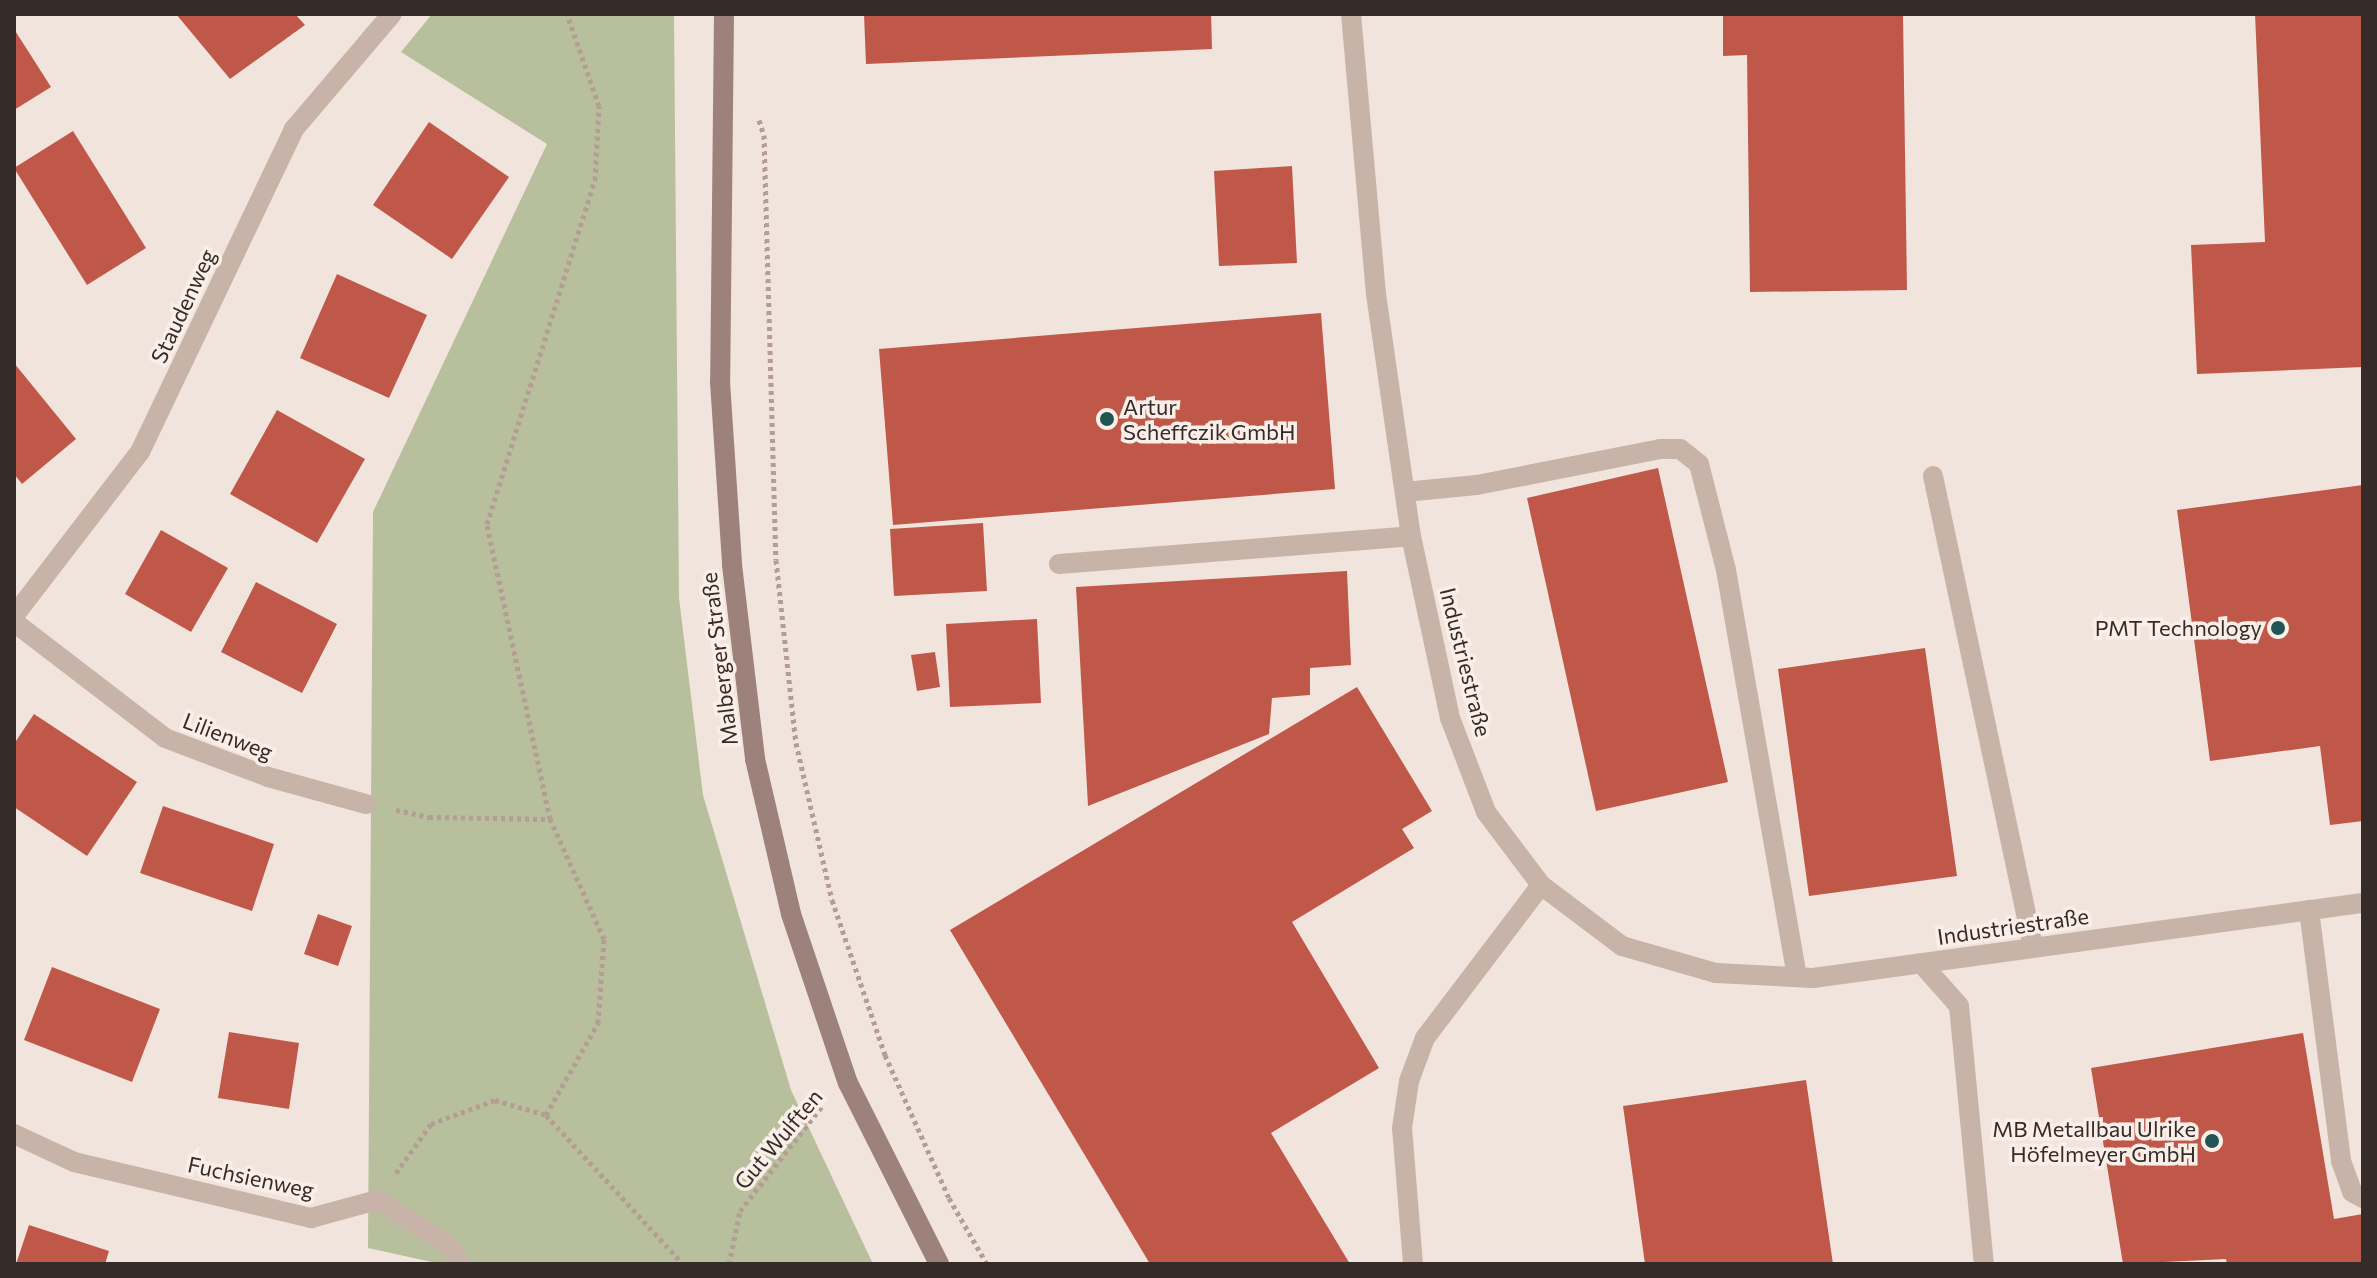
<!DOCTYPE html>
<html>
<head>
<meta charset="utf-8">
<style>
  body { margin:0 }
  #map { position:relative; width:2377px; height:1278px; overflow:hidden; background:#f1e4dc; font-family:Commissioner,sans-serif }
  div>[style] { position:absolute }
  .green>* { inset:0; background:#b8bf9d }
  .building>* { inset:0; background:#c0584a }
  .path>* { height:5px; margin-top:-2.5px; transform-origin:0; background:repeating-linear-gradient(90deg,#b49d93 0 4px,transparent 0 8px) }
  .lane>* { height:20px; margin:-10px; padding:0 10px; transform-origin:10px; border-radius:10px; background:#c8b3a8 }
  .street>* { height:20px; margin:-10px; padding:0 10px; transform-origin:10px; border-radius:10px; background:#c8b3a8 }
  .secondary>* { height:20px; margin:-10px; padding:0 10px; transform-origin:10px; border-radius:10px; background:#9c827a }
  .dots>* { width:22px; height:22px; translate:-50% -50%; box-sizing:border-box; border:4px solid #f9efe8; border-radius:50% }
  span { translate:-50% -50%; white-space:nowrap; text-align:center; line-height:1.15; -webkit-text-stroke:7px #f9efe8; paint-order:stroke }
  .street-label { font-size:22px; color:#352b28 }
  .poi-label { font-size:22px; color:#352b28 }
  .left { translate:0 -50%; text-align:left }
  .right { translate:-100% -50%; text-align:right }
  .frame { position:absolute; inset:0; border:16px solid #352b28; pointer-events:none }
</style>
</head>
<body>
<div id="map">
  <div class="green">
    <i style="clip-path:polygon(432px 14px,674px 14px,679px 598px,703px 795px,791px 1090px,873px 1264px,441px 1264px,368px 1248px,373px 512px,547px 144px,401px 52px)"></i>
  </div>
  <div class="building">
    <i style="clip-path:polygon(176px 14px,295px 14px,305px 25px,230px 79px)"></i>
    <i style="clip-path:polygon(864px 14px,1211px 14px,1212px 49px,866px 64px)"></i>
    <i style="clip-path:polygon(1723px 14px,1903px 14px,1907px 290px,1750px 292px,1747px 55px,1723px 56px)"></i>
    <i style="clip-path:polygon(2255px 14px,2363px 14px,2363px 367px,2197px 374px,2191px 245px,2265px 242px)"></i>
    <i style="clip-path:polygon(14px 29px,51px 87px,14px 110px)"></i>
    <i style="clip-path:polygon(429px 122px,509px 177px,452px 259px,373px 205px)"></i>
    <i style="clip-path:polygon(73px 131px,146px 248px,87px 285px,14px 168px)"></i>
    <i style="clip-path:polygon(1292px 166px,1297px 263px,1219px 266px,1214px 171px)"></i>
    <i style="clip-path:polygon(337px 274px,427px 315px,389px 398px,300px 358px)"></i>
    <i style="clip-path:polygon(1321px 313px,1335px 489px,893px 525px,879px 349px)"></i>
    <i style="clip-path:polygon(14px 363px,76px 439px,22px 484px,14px 474px)"></i>
    <i style="clip-path:polygon(277px 410px,365px 459px,317px 543px,230px 494px)"></i>
    <i style="clip-path:polygon(1658px 468px,1728px 782px,1596px 811px,1527px 498px)"></i>
    <i style="clip-path:polygon(2363px 485px,2363px 821px,2330px 825px,2320px 746px,2210px 761px,2177px 510px)"></i>
    <i style="clip-path:polygon(983px 523px,987px 591px,894px 596px,890px 529px)"></i>
    <i style="clip-path:polygon(161px 530px,228px 568px,191px 632px,125px 594px)"></i>
    <i style="clip-path:polygon(1347px 571px,1351px 665px,1310px 668px,1310px 695px,1272px 698px,1269px 734px,1088px 806px,1076px 587px)"></i>
    <i style="clip-path:polygon(256px 582px,337px 624px,302px 693px,221px 652px)"></i>
    <i style="clip-path:polygon(1037px 619px,1041px 703px,950px 707px,946px 624px)"></i>
    <i style="clip-path:polygon(1925px 648px,1957px 876px,1809px 896px,1778px 669px)"></i>
    <i style="clip-path:polygon(935px 652px,940px 687px,917px 691px,911px 655px)"></i>
    <i style="clip-path:polygon(1357px 687px,1432px 811px,1402px 829px,1414px 848px,1292px 922px,1379px 1068px,1271px 1133px,1350px 1264px,1150px 1264px,950px 930px)"></i>
    <i style="clip-path:polygon(34px 714px,137px 782px,87px 856px,14px 807px,14px 744px)"></i>
    <i style="clip-path:polygon(163px 806px,274px 844px,252px 911px,140px 873px)"></i>
    <i style="clip-path:polygon(318px 914px,352px 926px,338px 966px,304px 954px)"></i>
    <i style="clip-path:polygon(52px 967px,160px 1009px,132px 1082px,24px 1040px)"></i>
    <i style="clip-path:polygon(229px 1032px,299px 1043px,289px 1109px,218px 1098px)"></i>
    <i style="clip-path:polygon(2303px 1033px,2334px 1219px,2363px 1214px,2363px 1264px,2227px 1264px,2226px 1259px,2123px 1264px,2091px 1068px)"></i>
    <i style="clip-path:polygon(1806px 1080px,1833px 1264px,1645px 1264px,1623px 1106px)"></i>
    <i style="clip-path:polygon(29px 1225px,109px 1251px,105px 1264px,16px 1264px)"></i>
  </div>
  <div class="path">
    <i style="left:759px;top:120px;width:16px;rotate:72deg"></i>
    <i style="left:764px;top:135px;width:425px;rotate:88.4deg"></i>
    <i style="left:776px;top:560px;width:184px;rotate:83.8deg"></i>
    <i style="left:796px;top:743px;width:161px;rotate:77.1deg"></i>
    <i style="left:832px;top:900px;width:164px;rotate:71.1deg"></i>
    <i style="left:885px;top:1055px;width:157px;rotate:65.9deg"></i>
    <i style="left:949px;top:1198px;width:76px;rotate:60.1deg"></i>
    <i style="left:396px;top:810px;width:34px;rotate:12deg"></i>
    <i style="left:429px;top:817px;width:121px;rotate:0.9deg"></i>
    <i style="left:546px;top:1115px;width:106px;rotate:-60.5deg"></i>
    <i style="left:598px;top:1023px;width:84px;rotate:-85.9deg"></i>
    <i style="left:604px;top:939px;width:132px;rotate:-114.2deg"></i>
    <i style="left:550px;top:819px;width:302px;rotate:-102.1deg"></i>
    <i style="left:487px;top:524px;width:361px;rotate:-72.6deg"></i>
    <i style="left:595px;top:180px;width:74px;rotate:-86.9deg"></i>
    <i style="left:599px;top:106px;width:97px;rotate:-109.2deg"></i>
    <i style="left:396px;top:1173px;width:60px;rotate:-54.5deg"></i>
    <i style="left:431px;top:1124px;width:68px;rotate:-20.6deg"></i>
    <i style="left:495px;top:1100px;width:53px;rotate:16.4deg"></i>
    <i style="left:546px;top:1115px;width:202px;rotate:47.4deg"></i>
    <i style="left:729px;top:1264px;width:54px;rotate:-78.3deg"></i>
    <i style="left:740px;top:1211px;width:133px;rotate:-52deg"></i>
  </div>
  <div class="lane">
    <i style="left:1933px;top:476px;width:482px;rotate:78deg"></i>
    <i style="left:1405px;top:492px;width:72px;rotate:-5.6deg"></i>
    <i style="left:1477px;top:485px;width:187px;rotate:-11.1deg"></i>
    <i style="left:1660px;top:449px;width:20px"></i>
    <i style="left:1680px;top:449px;width:24px;rotate:38deg"></i>
    <i style="left:1699px;top:464px;width:109px;rotate:75.7deg"></i>
    <i style="left:1726px;top:570px;width:413px;rotate:80.1deg"></i>
    <i style="left:1059px;top:564px;width:353px;rotate:-4.5deg"></i>
    <i style="left:2309px;top:910px;width:253px;rotate:82.7deg"></i>
    <i style="left:2341px;top:1161px;width:33px;rotate:70deg"></i>
    <i style="left:2352px;top:1192px;width:13px;rotate:29deg"></i>
    <i style="left:1921px;top:963px;width:57px;rotate:48.5deg"></i>
    <i style="left:1959px;top:1006px;width:259px;rotate:84.5deg"></i>
    <i style="left:377px;top:1200px;width:85px;rotate:32deg"></i>
    <i style="left:449px;top:1245px;width:22px;rotate:60deg"></i>
    <i style="left:1413px;top:1264px;width:136px;rotate:-94.6deg"></i>
    <i style="left:1402px;top:1128px;width:48px;rotate:-81.5deg"></i>
    <i style="left:1409px;top:1081px;width:46px;rotate:-69.6deg"></i>
    <i style="left:1425px;top:1038px;width:192px;rotate:-52.8deg"></i>
  </div>
  <div class="street">
    <i style="left:1351px;top:14px;width:281px;rotate:84.9deg"></i>
    <i style="left:1376px;top:294px;width:245px;rotate:81.8deg"></i>
    <i style="left:1411px;top:536px;width:186px;rotate:77.9deg"></i>
    <i style="left:1450px;top:718px;width:101px;rotate:69deg"></i>
    <i style="left:1486px;top:812px;width:91px;rotate:53deg"></i>
    <i style="left:1541px;top:885px;width:101px;rotate:37deg"></i>
    <i style="left:1622px;top:946px;width:98px;rotate:16deg"></i>
    <i style="left:1716px;top:973px;width:97px;rotate:3deg"></i>
    <i style="left:1813px;top:978px;width:555px;rotate:-7.77deg"></i>
    <i style="left:14px;top:616px;width:207px;rotate:-52.5deg"></i>
    <i style="left:140px;top:452px;width:358px;rotate:-64.5deg"></i>
    <i style="left:294px;top:129px;width:151px;rotate:-49.6deg"></i>
    <i style="left:14px;top:622px;width:190px;rotate:37.5deg"></i>
    <i style="left:165px;top:738px;width:110px;rotate:20.7deg"></i>
    <i style="left:268px;top:777px;width:102px;rotate:15.4deg"></i>
    <i style="left:14px;top:1134px;width:66px;rotate:25deg"></i>
    <i style="left:74px;top:1162px;width:244px;rotate:13.3deg"></i>
    <i style="left:311px;top:1218px;width:68px;rotate:-15.3deg"></i>
  </div>
  <div class="secondary">
    <i style="left:724px;top:14px;width:368px;rotate:90.6deg"></i>
    <i style="left:720px;top:382px;width:183px;rotate:86.2deg"></i>
    <i style="left:732px;top:565px;width:195px;rotate:83.2deg"></i>
    <i style="left:755px;top:759px;width:159px;rotate:76.9deg"></i>
    <i style="left:791px;top:914px;width:178px;rotate:71.4deg"></i>
    <i style="left:848px;top:1083px;width:203px;rotate:63.3deg"></i>
  </div>
  <div class="dots">
    <i style="left:1107px;top:419px;background:#205552"></i>
    <i style="left:2278px;top:628px;background:#205552"></i>
    <i style="left:2212px;top:1141px;background:#205552"></i>
  </div>
  <div class="street-label">
    <span style="left:183px;top:306px;rotate:-65deg">Staudenweg</span>
    <span style="left:719px;top:659px;rotate:-97deg">Malberger Straße</span>
    <span style="left:1466px;top:662px;rotate:76deg">Industriestraße</span>
    <span style="left:228px;top:736px;rotate:21deg">Lilienweg</span>
    <span style="left:2013px;top:926px;rotate:-8deg">Industriestraße</span>
    <span style="left:778px;top:1139px;rotate:-50deg">Gut Wulften</span>
    <span style="left:251px;top:1177px;rotate:12deg">Fuchsienweg</span>
  </div>
  <div class="poi-label">
    <span class="left" style="left:1123px;top:419px">Artur<br>Scheffczik GmbH</span>
    <span class="right" style="left:2262px;top:628px">PMT Technology</span>
    <span class="right" style="left:2196px;top:1141px">MB Metallbau Ulrike<br>Höfelmeyer GmbH</span>
  </div>
  <div class="frame"></div>
</div>
</body>
</html>
